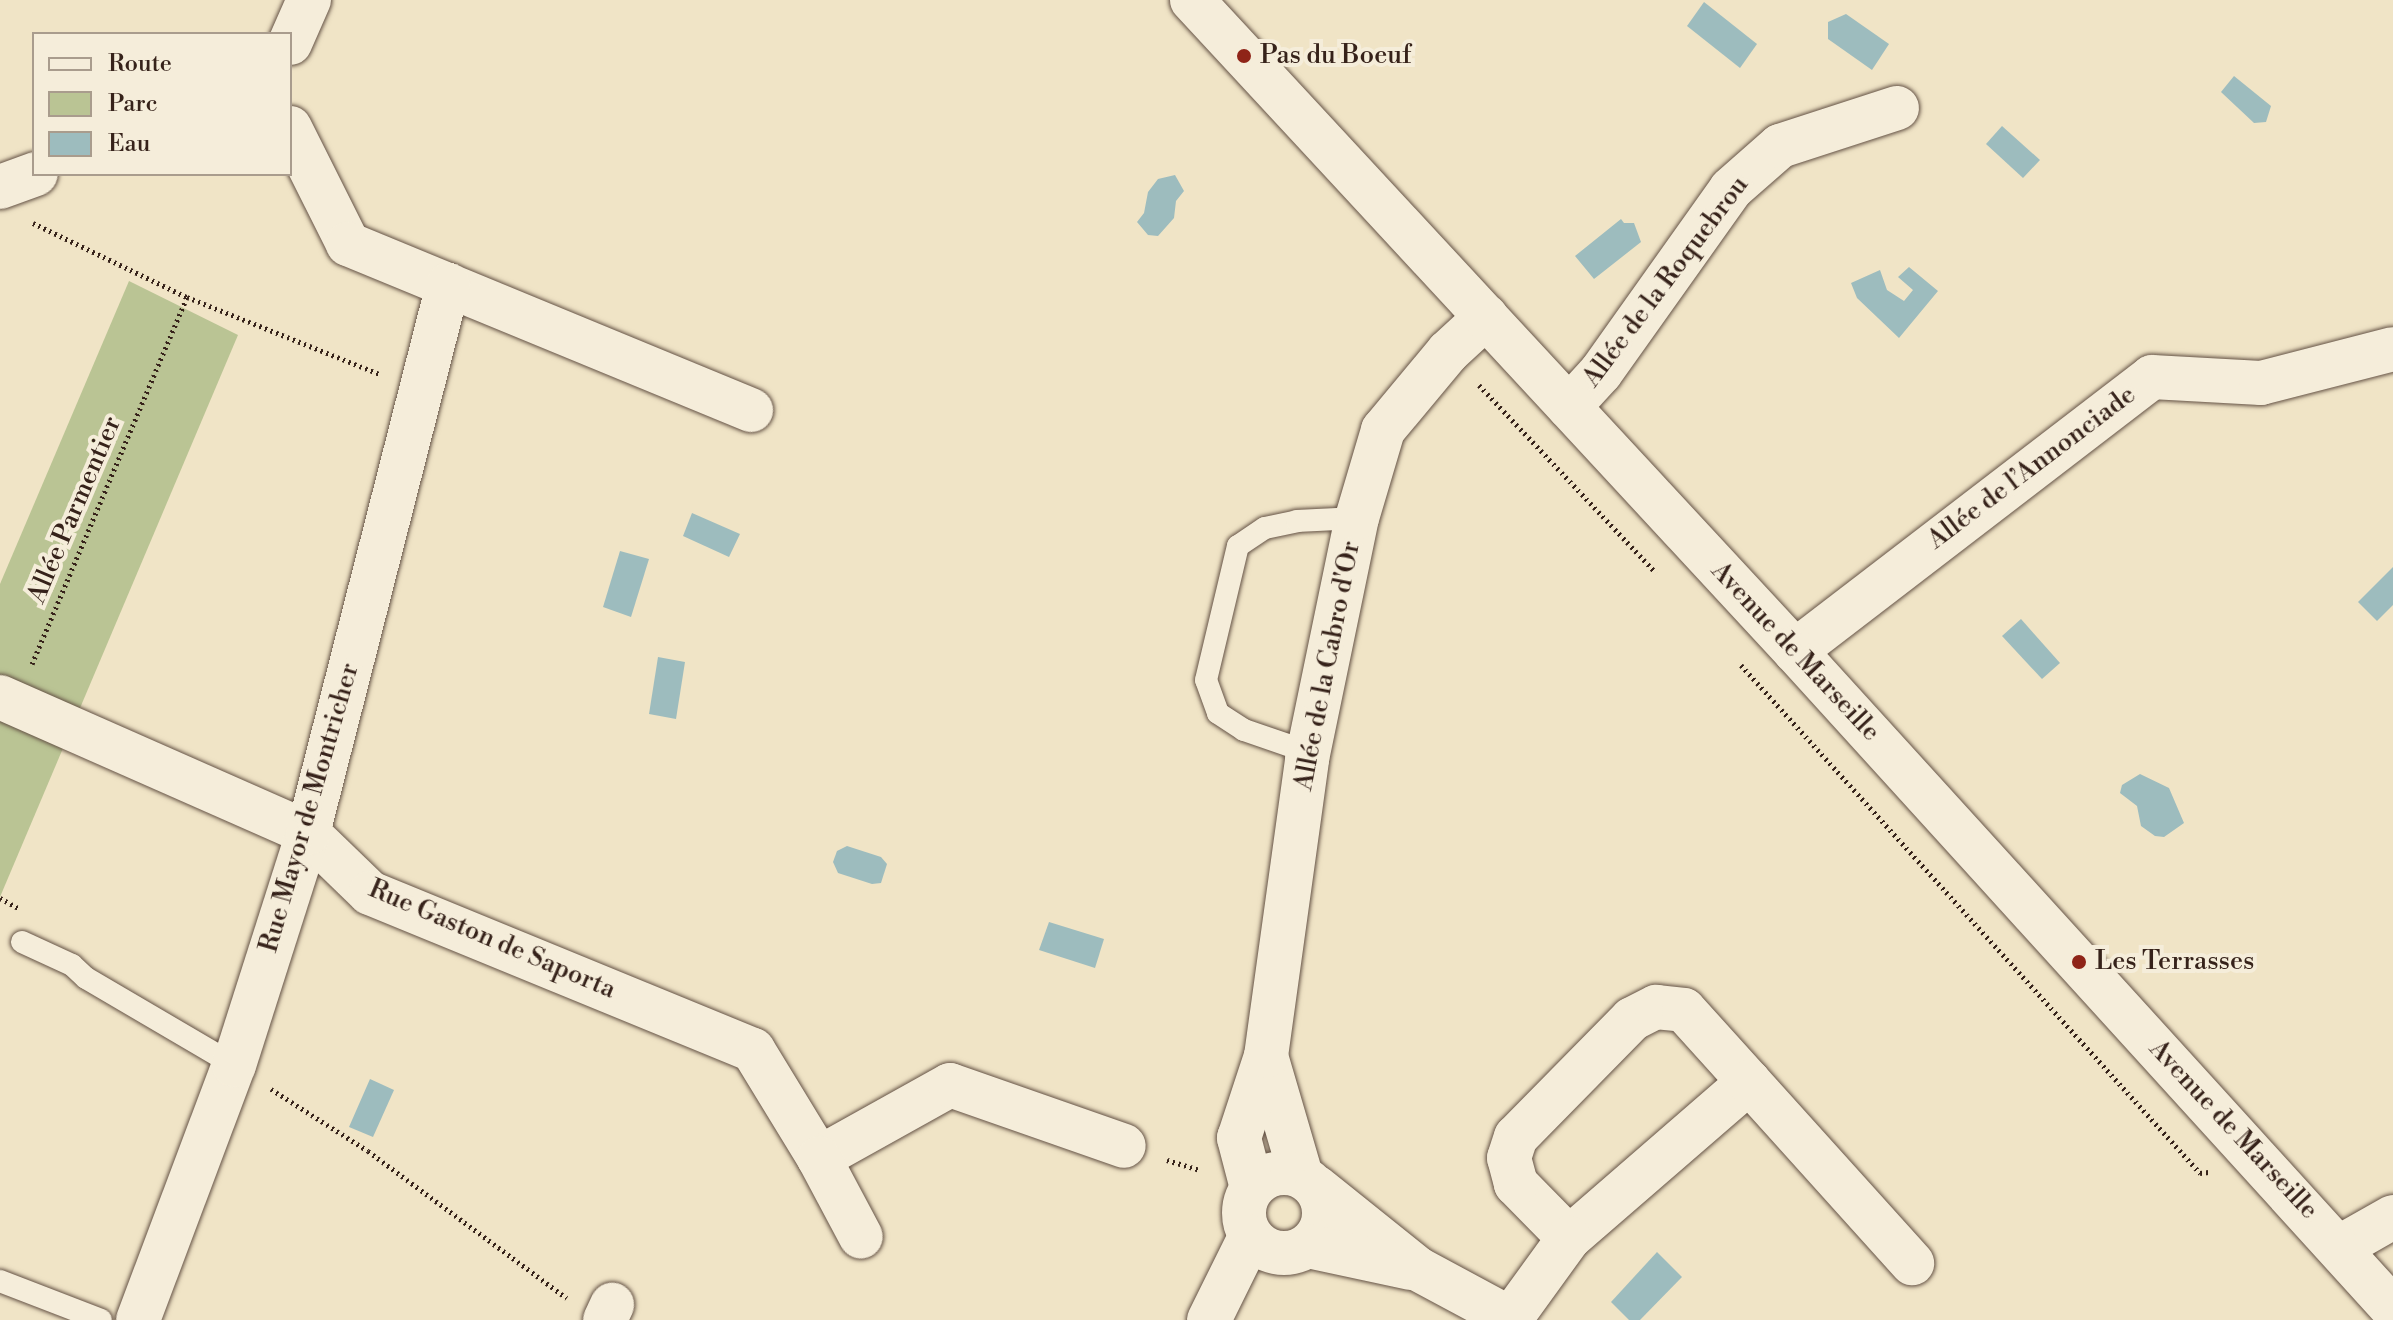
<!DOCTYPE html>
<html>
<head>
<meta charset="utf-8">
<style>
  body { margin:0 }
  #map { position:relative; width:2393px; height:1320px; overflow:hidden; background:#f0e4c6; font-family:"Libre Bodoni",serif }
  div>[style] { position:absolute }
  .green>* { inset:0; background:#bac494 }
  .water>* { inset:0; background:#9dbcbe }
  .path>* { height:5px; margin-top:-2.5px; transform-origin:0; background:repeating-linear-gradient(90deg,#36221a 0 2px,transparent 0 6px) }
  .roads { filter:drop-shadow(0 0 2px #645245) drop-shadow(0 0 2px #645245) }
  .lane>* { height:22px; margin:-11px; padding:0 11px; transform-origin:11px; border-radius:11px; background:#f5edda }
  .street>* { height:44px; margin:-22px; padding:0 22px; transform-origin:22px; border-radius:22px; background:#f5edda }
  .street>.ring { margin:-22px; padding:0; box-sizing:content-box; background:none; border:44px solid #f5edda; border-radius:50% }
  .secondary>* { height:44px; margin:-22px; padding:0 22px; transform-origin:22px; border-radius:22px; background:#f5edda }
  .dots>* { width:22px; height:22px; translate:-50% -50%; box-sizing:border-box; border:4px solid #f5edda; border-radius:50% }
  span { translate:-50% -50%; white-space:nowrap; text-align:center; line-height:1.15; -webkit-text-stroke:8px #f5edda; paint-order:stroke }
  .poi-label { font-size:26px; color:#36221a }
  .left { translate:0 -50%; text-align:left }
  .street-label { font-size:26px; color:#36221a }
  .legend { position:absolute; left:32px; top:32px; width:260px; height:144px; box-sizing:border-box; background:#f5edda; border:2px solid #a99c8d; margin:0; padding:10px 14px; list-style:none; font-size:24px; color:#36221a }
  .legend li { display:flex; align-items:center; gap:16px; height:40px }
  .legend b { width:40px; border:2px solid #a99c8d }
</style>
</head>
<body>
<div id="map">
  <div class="green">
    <i style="clip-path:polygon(129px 281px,238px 335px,0 897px,0 584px)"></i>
  </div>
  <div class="water">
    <i style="clip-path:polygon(1704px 2px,1757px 44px,1740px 68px,1687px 26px)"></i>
    <i style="clip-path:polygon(1846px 14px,1889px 44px,1872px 70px,1828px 39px,1828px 22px)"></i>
    <i style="clip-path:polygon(2234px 76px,2271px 106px,2266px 122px,2254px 123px,2221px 92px)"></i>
    <i style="clip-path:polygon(2002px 126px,2040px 160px,2023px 178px,1986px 144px)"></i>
    <i style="clip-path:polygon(1175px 175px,1184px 191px,1176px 201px,1174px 218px,1158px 236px,1148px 235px,1137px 222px,1144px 213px,1148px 192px,1158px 179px)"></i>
    <i style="clip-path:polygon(1621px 219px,1624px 223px,1634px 223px,1641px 242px,1594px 279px,1575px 256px)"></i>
    <i style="clip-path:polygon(1909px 267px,1938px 291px,1899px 338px,1857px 298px,1851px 283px,1880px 270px,1887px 290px,1904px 301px,1913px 290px,1898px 277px)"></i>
    <i style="clip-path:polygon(692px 513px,740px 534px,729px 557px,683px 536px)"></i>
    <i style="clip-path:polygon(620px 551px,649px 559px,631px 617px,603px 607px)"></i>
    <i style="clip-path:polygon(2393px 567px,2393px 605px,2377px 621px,2358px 602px)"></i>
    <i style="clip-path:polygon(2021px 619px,2060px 663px,2042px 679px,2002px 636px)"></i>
    <i style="clip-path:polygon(658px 657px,685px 662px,676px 719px,649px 714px)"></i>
    <i style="clip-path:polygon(2140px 774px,2169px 788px,2184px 823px,2164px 837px,2155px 836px,2141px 826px,2137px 806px,2120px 793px,2122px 785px)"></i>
    <i style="clip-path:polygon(847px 846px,881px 857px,887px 864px,881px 883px,872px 884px,838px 873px,833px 862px,837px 851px)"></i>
    <i style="clip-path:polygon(1049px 922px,1104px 939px,1095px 968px,1039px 950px)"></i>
    <i style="clip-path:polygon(370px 1079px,394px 1090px,373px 1137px,349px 1127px)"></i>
    <i style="clip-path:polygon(1657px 1252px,1682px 1277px,1640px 1320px,1629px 1320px,1611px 1302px)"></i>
  </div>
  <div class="path">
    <i style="left:33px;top:223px;width:171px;rotate:25.7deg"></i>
    <i style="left:187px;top:297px;width:208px;rotate:21.8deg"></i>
    <i style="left:1479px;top:385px;width:258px;rotate:46.7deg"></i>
    <i style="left:32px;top:664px;width:398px;rotate:-67.1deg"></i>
    <i style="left:1741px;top:665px;width:685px;rotate:47.9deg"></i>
    <i style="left:2200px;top:1173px;width:9px;rotate:-6deg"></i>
    <i style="left:0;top:898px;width:23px;rotate:29deg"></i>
    <i style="left:271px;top:1089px;width:115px;rotate:32.6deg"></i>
    <i style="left:368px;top:1151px;width:247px;rotate:36.5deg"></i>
    <i style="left:1167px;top:1160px;width:34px;rotate:17deg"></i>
  </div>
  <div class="roads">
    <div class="lane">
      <i style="left:1308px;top:752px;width:68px;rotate:-161deg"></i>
      <i style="left:1244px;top:730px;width:31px;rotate:-147deg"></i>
      <i style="left:1218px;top:713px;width:35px;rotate:-110deg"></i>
      <i style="left:1206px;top:680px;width:138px;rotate:-76.6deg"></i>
      <i style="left:1238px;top:546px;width:32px;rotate:-34deg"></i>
      <i style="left:1265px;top:528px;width:33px;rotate:-12deg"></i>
      <i style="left:1297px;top:521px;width:60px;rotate:-2.9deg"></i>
      <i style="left:22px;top:942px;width:55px;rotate:24.7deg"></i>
      <i style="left:72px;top:965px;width:19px;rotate:43deg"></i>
      <i style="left:86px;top:978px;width:172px;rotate:30.4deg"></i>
      <i style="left:0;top:1281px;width:108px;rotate:21.1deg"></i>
    </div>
    <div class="street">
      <i style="left:290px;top:43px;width:47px;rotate:-66.2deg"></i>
      <i style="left:290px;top:128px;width:130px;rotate:63.4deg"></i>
      <i style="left:348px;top:244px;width:436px;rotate:22.4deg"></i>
      <i style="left:0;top:187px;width:38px;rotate:-20deg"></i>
      <i style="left:1569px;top:407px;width:47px;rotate:-47.6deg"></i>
      <i style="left:1601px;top:372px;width:224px;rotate:-54.6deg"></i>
      <i style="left:1731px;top:189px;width:65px;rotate:-41.3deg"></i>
      <i style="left:1780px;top:146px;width:123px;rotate:-18deg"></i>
      <i style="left:1795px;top:651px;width:450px;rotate:-37.5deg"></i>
      <i style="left:2152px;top:377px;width:109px;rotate:3.2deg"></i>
      <i style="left:2261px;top:383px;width:136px;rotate:-14.4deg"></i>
      <i style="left:0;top:697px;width:337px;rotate:23.8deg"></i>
      <i style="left:308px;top:833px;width:86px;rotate:44.1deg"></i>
      <i style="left:370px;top:893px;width:414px;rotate:22.3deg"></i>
      <i style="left:753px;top:1050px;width:127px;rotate:58.6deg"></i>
      <i style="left:819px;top:1158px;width:150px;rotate:-29.1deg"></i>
      <i style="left:950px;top:1085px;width:184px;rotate:19.3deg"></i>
      <i style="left:1266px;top:1056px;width:125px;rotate:73.7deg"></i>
      <i style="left:1749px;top:1082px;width:238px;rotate:139.1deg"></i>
      <i style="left:1569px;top:1238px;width:76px;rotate:-134.5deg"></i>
      <i style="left:1516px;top:1184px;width:27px;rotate:-105deg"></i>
      <i style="left:1509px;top:1158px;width:22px;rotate:-72deg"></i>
      <i style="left:1516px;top:1137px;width:165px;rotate:-45.5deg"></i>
      <i style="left:1632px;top:1019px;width:27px;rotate:-27deg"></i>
      <i style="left:1656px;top:1007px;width:28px;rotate:6deg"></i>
      <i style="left:1684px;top:1010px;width:97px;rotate:47.9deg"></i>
      <i style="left:1749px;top:1082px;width:244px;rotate:48deg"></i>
      <i style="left:819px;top:1158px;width:89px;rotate:62deg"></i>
      <i class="ring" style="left:1244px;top:1173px;width:36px;height:36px"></i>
      <i style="left:1252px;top:1188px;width:52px;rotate:-104.6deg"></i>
      <i style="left:1239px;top:1138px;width:86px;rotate:-71.8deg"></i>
      <i style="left:1266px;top:1056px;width:300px;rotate:-82.1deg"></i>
      <i style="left:1307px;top:759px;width:246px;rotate:-78.3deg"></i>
      <i style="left:1357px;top:518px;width:92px;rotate:-73.5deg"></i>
      <i style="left:1383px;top:430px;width:102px;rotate:-50.2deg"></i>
      <i style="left:1448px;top:352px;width:52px;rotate:-42.6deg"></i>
      <i style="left:1317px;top:1188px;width:129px;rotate:38.7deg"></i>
      <i style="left:1418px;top:1269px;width:108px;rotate:28.2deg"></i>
      <i style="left:1308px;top:1246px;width:105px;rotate:12.1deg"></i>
      <i style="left:2340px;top:1247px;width:61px;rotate:-29.5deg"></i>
      <i style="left:1511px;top:1318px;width:99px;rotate:-54.1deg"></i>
      <i style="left:138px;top:1320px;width:272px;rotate:-69.4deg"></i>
      <i style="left:234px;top:1065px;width:244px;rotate:-72.3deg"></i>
      <i style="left:308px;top:833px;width:566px;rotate:-75.67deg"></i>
      <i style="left:605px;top:1320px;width:17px;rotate:-65deg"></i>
      <i style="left:1209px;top:1320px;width:93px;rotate:-63.7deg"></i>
    </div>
    <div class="secondary">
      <i style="left:1192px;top:0;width:887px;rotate:47.19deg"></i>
      <i style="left:1795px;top:651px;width:889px;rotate:47.73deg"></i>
    </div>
  </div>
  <div class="dots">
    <i style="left:1244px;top:56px;background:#8f2418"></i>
    <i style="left:2079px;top:962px;background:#8f2418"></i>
  </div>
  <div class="poi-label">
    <span class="left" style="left:1260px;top:56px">Pas du Boeuf</span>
    <span class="left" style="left:2095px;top:962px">Les Terrasses</span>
  </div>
  <div class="street-label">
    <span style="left:1666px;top:282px;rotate:-53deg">Allée de la Roquebrou</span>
    <span style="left:2032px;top:468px;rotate:-37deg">Allée de l’Annonciade</span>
    <span style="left:75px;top:510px;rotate:-67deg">Allée Parmentier</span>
    <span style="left:1795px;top:652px;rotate:47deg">Avenue de Marseille</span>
    <span style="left:1328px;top:666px;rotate:-79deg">Allée de la Cabro d'Or</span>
    <span style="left:310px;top:808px;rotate:-74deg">Rue Mayor de Montricher</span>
    <span style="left:492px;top:940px;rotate:23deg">Rue Gaston de Saporta</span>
    <span style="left:2233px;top:1130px;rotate:47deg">Avenue de Marseille</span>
  </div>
  <ul class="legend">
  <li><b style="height:10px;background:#f5edda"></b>Route</li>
  <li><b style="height:22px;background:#bac494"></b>Parc</li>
  <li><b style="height:22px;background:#9dbcbe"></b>Eau</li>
  </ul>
</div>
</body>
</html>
